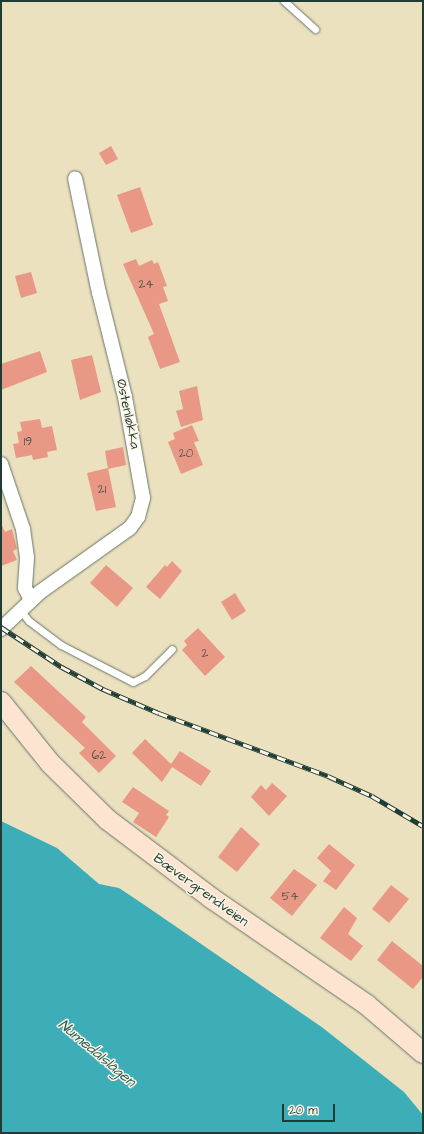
<!DOCTYPE html>
<html>
<head>
<meta charset="utf-8">
<style>
  body { margin:0 }
  #map { position:relative; width:424px; height:1134px; overflow:hidden; background:#ebe1bf; font-family:"Architects Daughter",sans-serif }
  div>[style] { position:absolute }
  .water>* { inset:0; background:#3daeb7 }
  .building>* { inset:0; background:#e89885 }
  .roads { filter:drop-shadow(0 0 1px #667665) drop-shadow(0 0 1px #667665) }
  .service>* { height:7px; margin:-3.5px; padding:0 3.5px; transform-origin:3.5px; border-radius:3.5px; background:#fff }
  .minor>* { height:14px; margin:-7px; padding:0 7px; transform-origin:7px; border-radius:7px; background:#fff }
  .secondary>* { height:20px; margin:-10px; padding:0 10px; transform-origin:10px; border-radius:10px; background:#fde4d1 }
  .rail>* { height:4.5px; margin-top:-2.25px; transform-origin:0; background:repeating-linear-gradient(90deg,#fcf5e5 0 9px,#1f3d34 0 18px); box-sizing:border-box; border-block:1px solid #1f3d34 }
  span { translate:-50% -50%; white-space:nowrap; text-align:center; line-height:1.15; -webkit-text-stroke:3px #fcf5e5; paint-order:stroke }
  .number-label { font-size:12px; color:#515448 }
  .number-label span { -webkit-text-stroke-width:0 }
  .street-label { font-size:14px; color:#1f3d34 }
  .water-label { font-size:15px; color:#285f5b; font-style:italic }
  .frame { position:absolute; inset:0; border:2px solid #1f3d34; pointer-events:none }
  .scale { position:absolute; left:282px; top:1104px; width:53px; height:18px; box-sizing:border-box; border:2px solid #1f3d34; border-top:0; padding-left:5px; font-size:12px; line-height:14px; white-space:nowrap; color:#1f3d34; -webkit-text-stroke:3px #fcf5e5; paint-order:stroke }
</style>
</head>
<body>
<div id="map">
  <div class="water">
    <i style="clip-path:polygon(1px 821px,57px 848px,99px 884px,119px 888px,146px 906px,323px 1028px,404px 1092px,423px 1115px,423px 1133px,1px 1133px)"></i>
  </div>
  <div class="building">
    <i style="clip-path:polygon(111px 146px,118px 159px,106px 165px,99px 153px)"></i>
    <i style="clip-path:polygon(140px 187px,153px 225px,131px 233px,117px 195px)"></i>
    <i style="clip-path:polygon(136px 259px,139px 266px,152px 260px,154px 264px,158px 262px,167px 286px,163px 287px,168px 301px,159px 304px,180px 362px,160px 369px,148px 337px,154px 334px,123px 264px)"></i>
    <i style="clip-path:polygon(31px 272px,37px 293px,21px 298px,15px 276px)"></i>
    <i style="clip-path:polygon(40px 351px,47px 372px,1px 390px,1px 364px)"></i>
    <i style="clip-path:polygon(92px 355px,101px 392px,80px 400px,71px 360px)"></i>
    <i style="clip-path:polygon(197px 386px,203px 420px,181px 427px,176px 411px,183px 409px,179px 391px)"></i>
    <i style="clip-path:polygon(40px 419px,42px 428px,52px 426px,57px 450px,47px 452px,48px 457px,33px 460px,32px 455px,16px 458px,13px 444px,19px 443px,17px 432px,22px 431px,20px 422px)"></i>
    <i style="clip-path:polygon(192px 425px,199px 441px,194px 442px,203px 465px,181px 474px,168px 442px,175px 439px,173px 433px)"></i>
    <i style="clip-path:polygon(123px 447px,126px 465px,108px 469px,105px 451px)"></i>
    <i style="clip-path:polygon(108px 468px,116px 507px,96px 511px,87px 473px)"></i>
    <i style="clip-path:polygon(1px 523px,5px 532px,12px 529px,17px 549px,13px 551px,17px 560px,1px 566px)"></i>
    <i style="clip-path:polygon(172px 561px,182px 571px,160px 599px,146px 587px,165px 565px,167px 567px)"></i>
    <i style="clip-path:polygon(106px 565px,133px 588px,117px 607px,90px 583px)"></i>
    <i style="clip-path:polygon(235px 593px,246px 611px,232px 620px,221px 602px)"></i>
    <i style="clip-path:polygon(198px 628px,225px 657px,205px 676px,182px 650px,187px 645px,184px 641px)"></i>
    <i style="clip-path:polygon(31px 666px,86px 717px,82px 722px,116px 756px,99px 773px,79px 753px,85px 748px,14px 682px)"></i>
    <i style="clip-path:polygon(145px 739px,171px 764px,180px 751px,211px 771px,201px 786px,172px 767px,162px 782px,132px 753px)"></i>
    <i style="clip-path:polygon(272px 783px,287px 796px,269px 816px,251px 797px,261px 785px,266px 790px)"></i>
    <i style="clip-path:polygon(133px 787px,169px 811px,166px 815px,169px 817px,156px 837px,133px 822px,139px 813px,122px 802px)"></i>
    <i style="clip-path:polygon(241px 827px,260px 844px,237px 872px,218px 857px)"></i>
    <i style="clip-path:polygon(329px 844px,355px 865px,336px 890px,323px 881px,331px 871px,317px 858px)"></i>
    <i style="clip-path:polygon(294px 869px,317px 885px,292px 916px,270px 898px)"></i>
    <i style="clip-path:polygon(391px 885px,409px 899px,389px 923px,372px 909px)"></i>
    <i style="clip-path:polygon(344px 907px,357px 918px,348px 934px,363px 946px,351px 961px,320px 938px)"></i>
    <i style="clip-path:polygon(392px 941px,423px 966px,423px 977px,413px 989px,377px 960px)"></i>
  </div>
  <div class="roads">
    <div class="service">
      <i style="left:284px;top:1px;width:42px;rotate:42.1deg"></i>
      <i style="left:20px;top:610px;width:14px;rotate:51deg"></i>
      <i style="left:29px;top:621px;width:40px;rotate:37deg"></i>
      <i style="left:61px;top:645px;width:81px;rotate:27.2deg"></i>
      <i style="left:133px;top:682px;width:13px;rotate:-27deg"></i>
      <i style="left:145px;top:676px;width:38px;rotate:-45deg"></i>
    </div>
    <div class="minor">
      <i style="left:1px;top:464px;width:69px;rotate:71.3deg"></i>
      <i style="left:23px;top:529px;width:29px;rotate:82deg"></i>
      <i style="left:27px;top:558px;width:30px;rotate:94deg"></i>
      <i style="left:25px;top:588px;width:13px;rotate:63deg"></i>
      <i style="left:1px;top:629px;width:54px;rotate:-43.5deg"></i>
      <i style="left:40px;top:592px;width:110px;rotate:-35.4deg"></i>
      <i style="left:130px;top:528px;width:14px;rotate:-54deg"></i>
      <i style="left:138px;top:517px;width:20px;rotate:-75deg"></i>
      <i style="left:143px;top:498px;width:103px;rotate:-100.1deg"></i>
      <i style="left:125px;top:397px;width:107px;rotate:-104deg"></i>
      <i style="left:99px;top:293px;width:117px;rotate:-101.8deg"></i>
    </div>
    <div class="secondary">
      <i style="left:1px;top:702px;width:78px;rotate:51.2deg"></i>
      <i style="left:50px;top:763px;width:81px;rotate:44.5deg"></i>
      <i style="left:108px;top:820px;width:129px;rotate:37.1deg"></i>
      <i style="left:211px;top:898px;width:189px;rotate:34.4deg"></i>
      <i style="left:367px;top:1005px;width:74px;rotate:40.6deg"></i>
    </div>
  </div>
  <div class="rail">
    <i style="left:1px;top:627px;width:73px;rotate:33.3deg"></i>
    <i style="left:62px;top:667px;width:47px;rotate:28.2deg"></i>
    <i style="left:103px;top:689px;width:61px;rotate:23.2deg"></i>
    <i style="left:159px;top:713px;width:180px;rotate:20.4deg"></i>
    <i style="left:328px;top:776px;width:48px;rotate:24.4deg"></i>
    <i style="left:372px;top:796px;width:59px;rotate:30.5deg"></i>
  </div>
  <div class="number-label">
    <span style="left:146px;top:285px">24</span>
    <span style="left:28px;top:442px">19</span>
    <span style="left:186px;top:454px">20</span>
    <span style="left:102px;top:490px">21</span>
    <span style="left:205px;top:654px">2</span>
    <span style="left:99px;top:756px">62</span>
    <span style="left:290px;top:897px">54</span>
  </div>
  <div class="street-label">
    <span style="left:128px;top:414px;rotate:78deg">Østenløkka</span>
    <span style="left:201px;top:890px;rotate:36deg">Bævergrendveien</span>
  </div>
  <div class="water-label">
    <span style="left:97px;top:1053px;rotate:40deg">Numedalslågen</span>
  </div>
  <div class="frame"></div>
  <div class="scale">20 m</div>
</div>
</body>
</html>
